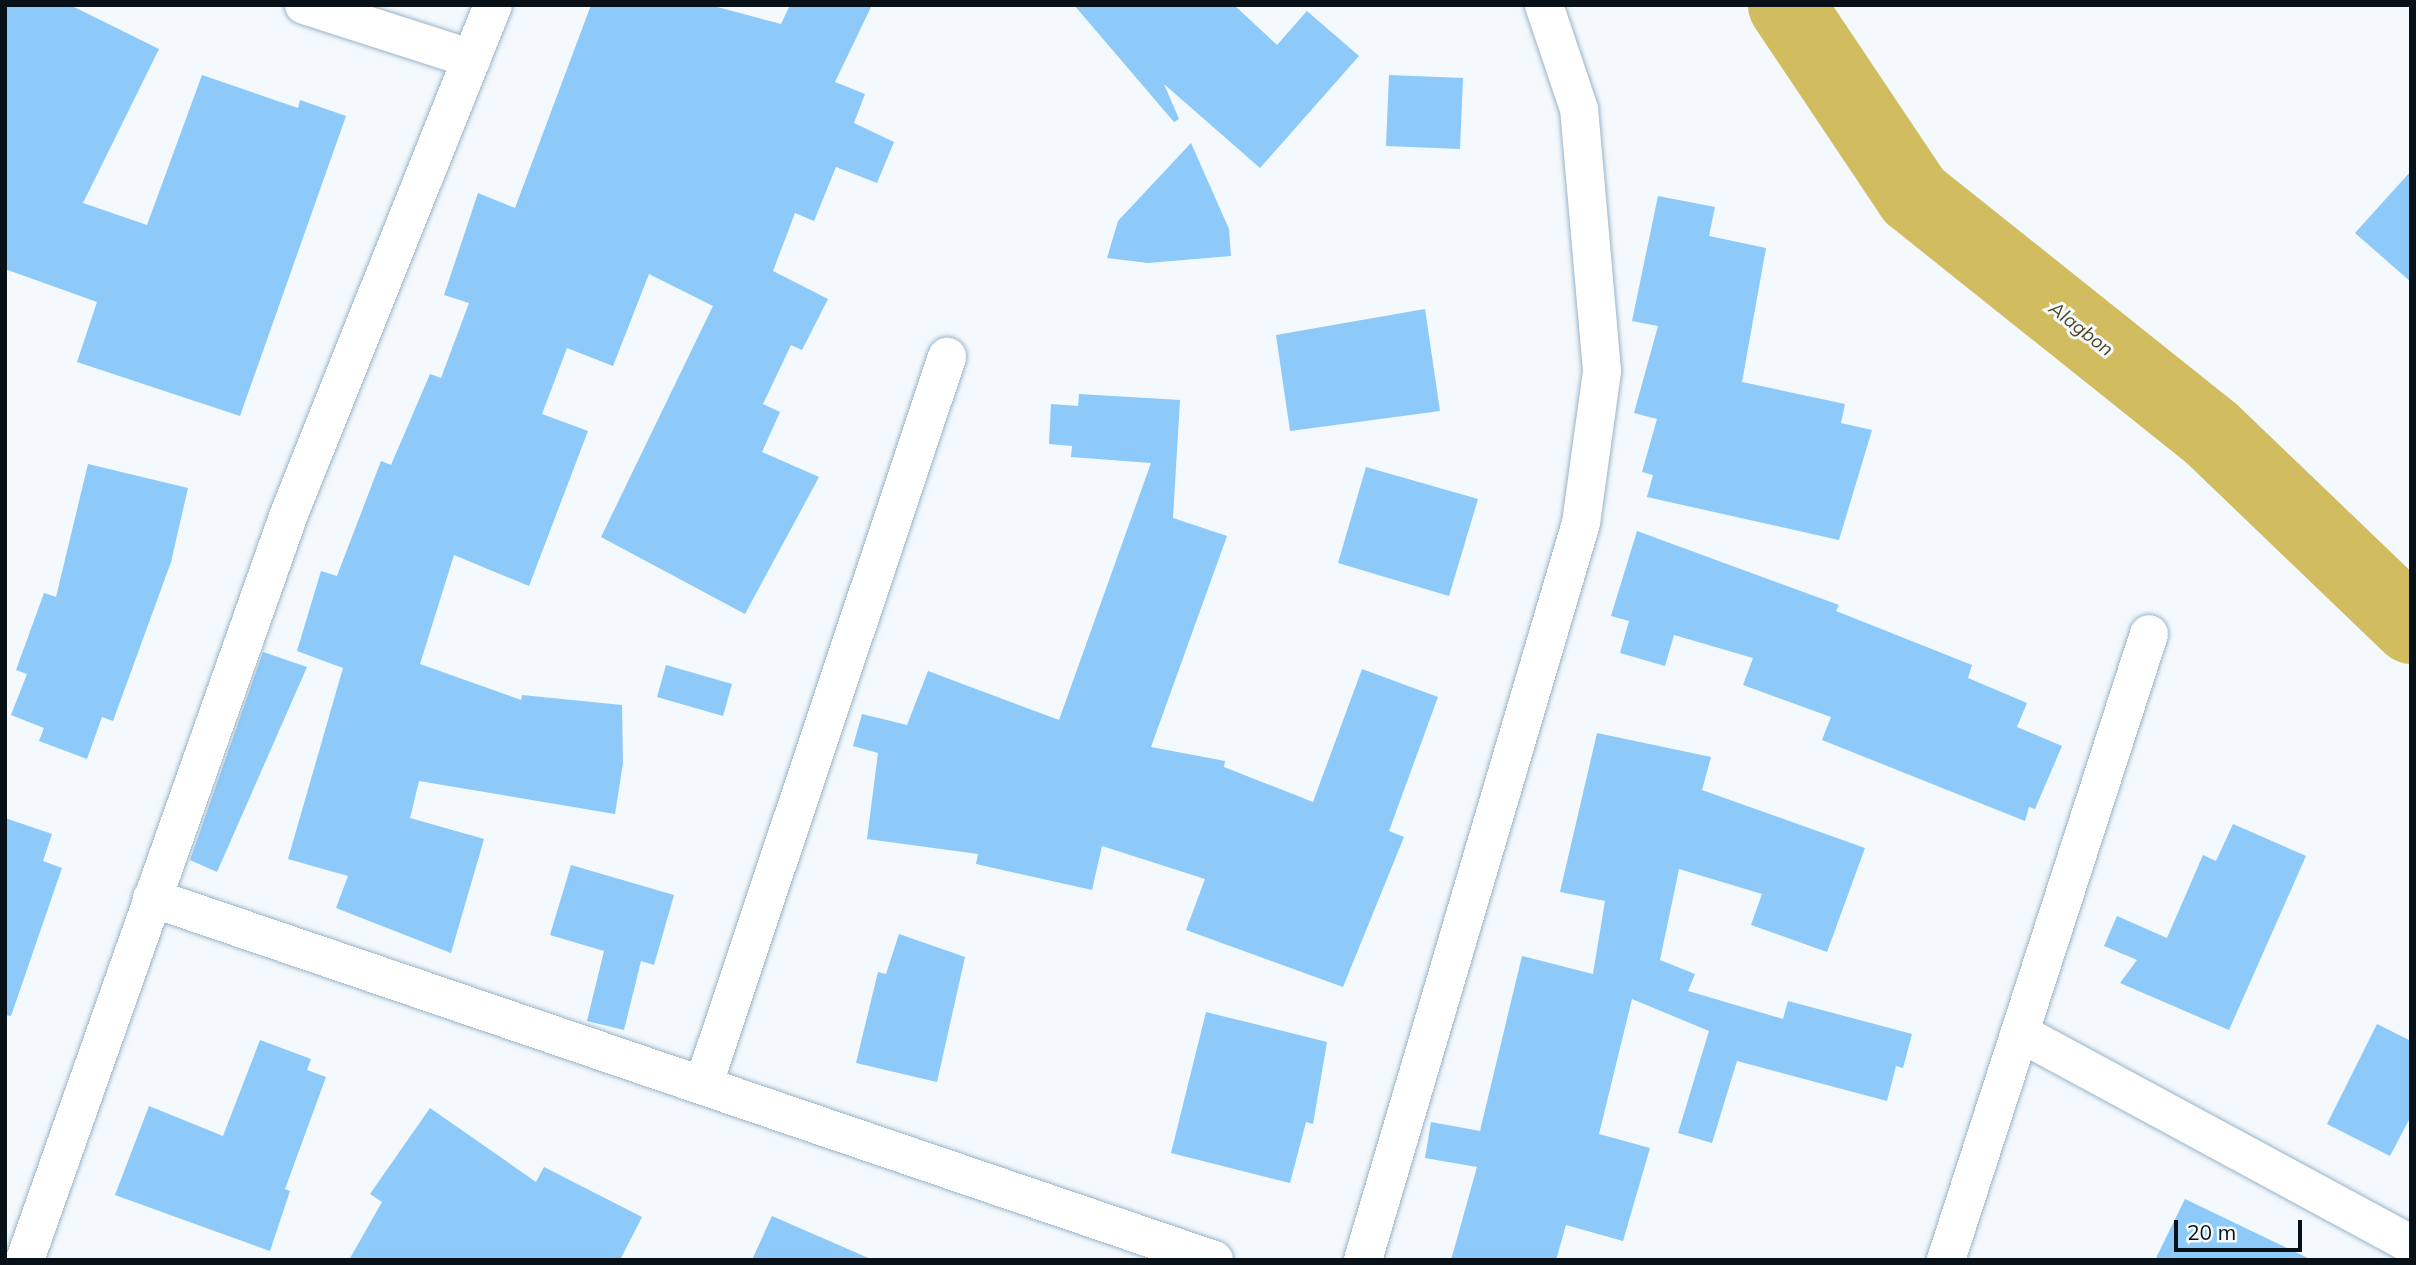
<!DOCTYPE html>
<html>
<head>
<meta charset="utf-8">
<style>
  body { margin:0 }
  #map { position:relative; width:2416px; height:1265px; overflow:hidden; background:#f3f9fd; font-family:Mulish,sans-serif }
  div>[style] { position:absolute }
  .river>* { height:77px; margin:-38.5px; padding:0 38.5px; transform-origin:38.5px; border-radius:38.5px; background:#d2bc60 }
  .building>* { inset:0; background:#8dc9f9 }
  .roads { filter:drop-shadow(0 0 2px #99b3c8) drop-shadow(0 0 2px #99b3c8) }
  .street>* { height:38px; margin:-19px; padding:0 19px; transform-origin:19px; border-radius:19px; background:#fff }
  span { translate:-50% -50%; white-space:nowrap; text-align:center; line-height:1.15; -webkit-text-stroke:6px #f3f9fd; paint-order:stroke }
  .water-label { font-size:19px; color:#504620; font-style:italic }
  .frame { position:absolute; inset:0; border:7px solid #081118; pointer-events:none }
  .scale { position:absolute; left:2174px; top:1220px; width:128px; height:32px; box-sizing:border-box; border:4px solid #081118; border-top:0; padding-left:9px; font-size:21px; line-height:24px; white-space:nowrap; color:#081118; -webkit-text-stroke:5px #f3f9fd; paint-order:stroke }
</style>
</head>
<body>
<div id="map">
  <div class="river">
    <i style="left:1786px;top:5px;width:229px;rotate:56.2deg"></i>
    <i style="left:1913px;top:195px;width:380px;rotate:38.6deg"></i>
    <i style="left:2210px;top:432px;width:279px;rotate:43.8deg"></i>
  </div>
  <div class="building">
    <i style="clip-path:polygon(5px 5px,70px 5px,159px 49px,83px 203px,147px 225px,202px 75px,298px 108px,300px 100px,346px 116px,240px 416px,77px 362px,97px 302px,5px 269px)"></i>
    <i style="clip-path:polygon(591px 5px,710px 5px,781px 24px,790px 5px,872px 5px,835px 82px,865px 94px,854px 123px,894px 142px,877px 183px,836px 167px,814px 221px,795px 213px,773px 271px,828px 299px,802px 350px,791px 345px,763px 404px,780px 412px,762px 452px,819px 477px,745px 614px,601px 537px,713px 306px,649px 274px,613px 366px,567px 348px,542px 414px,588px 431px,529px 586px,454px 555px,420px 664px,521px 700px,522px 695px,622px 705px,623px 763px,615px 814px,419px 781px,410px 818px,484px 839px,451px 953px,336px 908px,348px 876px,288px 859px,343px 668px,297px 651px,321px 571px,337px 576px,381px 461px,391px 465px,430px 374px,441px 378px,469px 303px,444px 295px,478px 193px,515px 208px)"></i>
    <i style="clip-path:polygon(1074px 5px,1234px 5px,1277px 45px,1307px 11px,1359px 56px,1260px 168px,1164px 84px,1179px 119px,1174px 122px)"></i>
    <i style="clip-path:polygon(1389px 75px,1463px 78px,1460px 149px,1386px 146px)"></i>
    <i style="clip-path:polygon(1191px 143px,1229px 229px,1231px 256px,1148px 263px,1107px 258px,1118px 221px)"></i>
    <i style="clip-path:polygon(2411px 171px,2411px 282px,2355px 233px)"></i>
    <i style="clip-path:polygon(1658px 196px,1715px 207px,1709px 236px,1766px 248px,1742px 382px,1845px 404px,1841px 423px,1872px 430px,1839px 540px,1647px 497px,1653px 475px,1642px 472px,1657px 419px,1634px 413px,1658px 326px,1632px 321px)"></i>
    <i style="clip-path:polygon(1425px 309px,1440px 411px,1290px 431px,1276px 335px)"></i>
    <i style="clip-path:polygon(1079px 394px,1180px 400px,1173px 518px,1227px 536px,1151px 747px,1225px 761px,1224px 767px,1313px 802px,1362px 669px,1438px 697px,1389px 831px,1404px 837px,1343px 987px,1186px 930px,1205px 879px,1102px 846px,1092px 890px,976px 864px,978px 854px,867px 839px,878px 753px,853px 746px,862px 714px,907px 725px,928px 671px,1059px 720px,1151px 463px,1071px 457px,1072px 446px,1049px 444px,1051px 404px,1078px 406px)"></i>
    <i style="clip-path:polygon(88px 464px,188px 488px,171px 562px,113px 721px,102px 717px,87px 759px,39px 741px,44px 728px,11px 715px,27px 674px,16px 670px,44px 593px,56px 597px)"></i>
    <i style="clip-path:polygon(1366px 467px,1478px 499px,1449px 596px,1338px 563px)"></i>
    <i style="clip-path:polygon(1637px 531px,1839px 605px,1836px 611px,1972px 665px,1968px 678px,2027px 703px,2017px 727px,2062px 746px,2035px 809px,2029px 807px,2025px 821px,1822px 740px,1831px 717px,1743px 685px,1753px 658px,1674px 635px,1665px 666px,1620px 653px,1629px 621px,1611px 616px)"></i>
    <i style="clip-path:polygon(263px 652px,307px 667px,217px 872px,190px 860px)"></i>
    <i style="clip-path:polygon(666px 665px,732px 684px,723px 716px,657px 697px)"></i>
    <i style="clip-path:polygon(1597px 733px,1711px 757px,1702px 790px,1865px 848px,1827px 952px,1751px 925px,1762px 894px,1679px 869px,1660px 960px,1695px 974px,1688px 991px,1783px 1019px,1788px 1001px,1912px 1034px,1903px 1068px,1896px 1066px,1887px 1101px,1737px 1061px,1712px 1143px,1678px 1133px,1709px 1031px,1632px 999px,1599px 1134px,1650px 1148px,1623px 1241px,1566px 1225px,1556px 1260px,1451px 1260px,1477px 1167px,1425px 1158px,1431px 1122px,1480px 1131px,1522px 956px,1593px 974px,1605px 901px,1560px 892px)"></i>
    <i style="clip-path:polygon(5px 818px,52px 834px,43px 861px,62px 868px,11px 1016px,5px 1015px)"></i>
    <i style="clip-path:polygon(2233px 824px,2306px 856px,2229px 1030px,2120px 983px,2137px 960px,2104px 946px,2117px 916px,2167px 938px,2203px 855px,2216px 861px)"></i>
    <i style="clip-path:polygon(571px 865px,674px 895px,654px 965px,641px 961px,624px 1030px,587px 1021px,604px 951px,550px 935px)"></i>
    <i style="clip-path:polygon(899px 934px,965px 957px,937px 1082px,856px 1063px,878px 972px,886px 974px)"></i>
    <i style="clip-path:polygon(1206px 1012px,1327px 1042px,1313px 1124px,1306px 1122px,1290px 1183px,1171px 1153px)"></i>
    <i style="clip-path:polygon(2377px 1024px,2411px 1041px,2411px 1116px,2390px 1156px,2327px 1124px)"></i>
    <i style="clip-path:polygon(260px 1040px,311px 1059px,307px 1070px,326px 1077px,285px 1189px,290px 1191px,270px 1251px,115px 1195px,149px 1106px,223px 1136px)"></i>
    <i style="clip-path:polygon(430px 1108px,536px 1182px,544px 1167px,642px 1217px,620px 1260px,349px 1260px,382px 1202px,370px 1194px)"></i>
    <i style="clip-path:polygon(2185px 1199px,2312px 1260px,2155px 1260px)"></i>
    <i style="clip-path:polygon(772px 1216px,873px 1260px,752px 1260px)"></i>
  </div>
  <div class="roads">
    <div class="street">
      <i style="left:304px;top:5px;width:176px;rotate:17.8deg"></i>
      <i style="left:152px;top:898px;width:1122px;rotate:18.82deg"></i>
      <i style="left:2022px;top:1034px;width:442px;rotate:28.4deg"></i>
      <i style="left:704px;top:1083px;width:766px;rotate:-71.49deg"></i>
      <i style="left:25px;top:1260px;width:791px;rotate:-70.51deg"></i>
      <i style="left:289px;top:514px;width:548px;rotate:-68.16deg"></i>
      <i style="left:1363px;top:1260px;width:769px;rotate:-73.52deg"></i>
      <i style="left:1581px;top:523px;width:153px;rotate:-82.1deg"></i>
      <i style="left:1602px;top:371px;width:263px;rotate:-95deg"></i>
      <i style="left:1579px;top:109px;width:110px;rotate:-108.6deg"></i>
      <i style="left:1946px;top:1260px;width:658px;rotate:-72.03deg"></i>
    </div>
  </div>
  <div class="water-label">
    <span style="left:2081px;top:329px;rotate:38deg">Alagbon</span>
  </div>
  <div class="frame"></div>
  <div class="scale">20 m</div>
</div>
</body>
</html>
